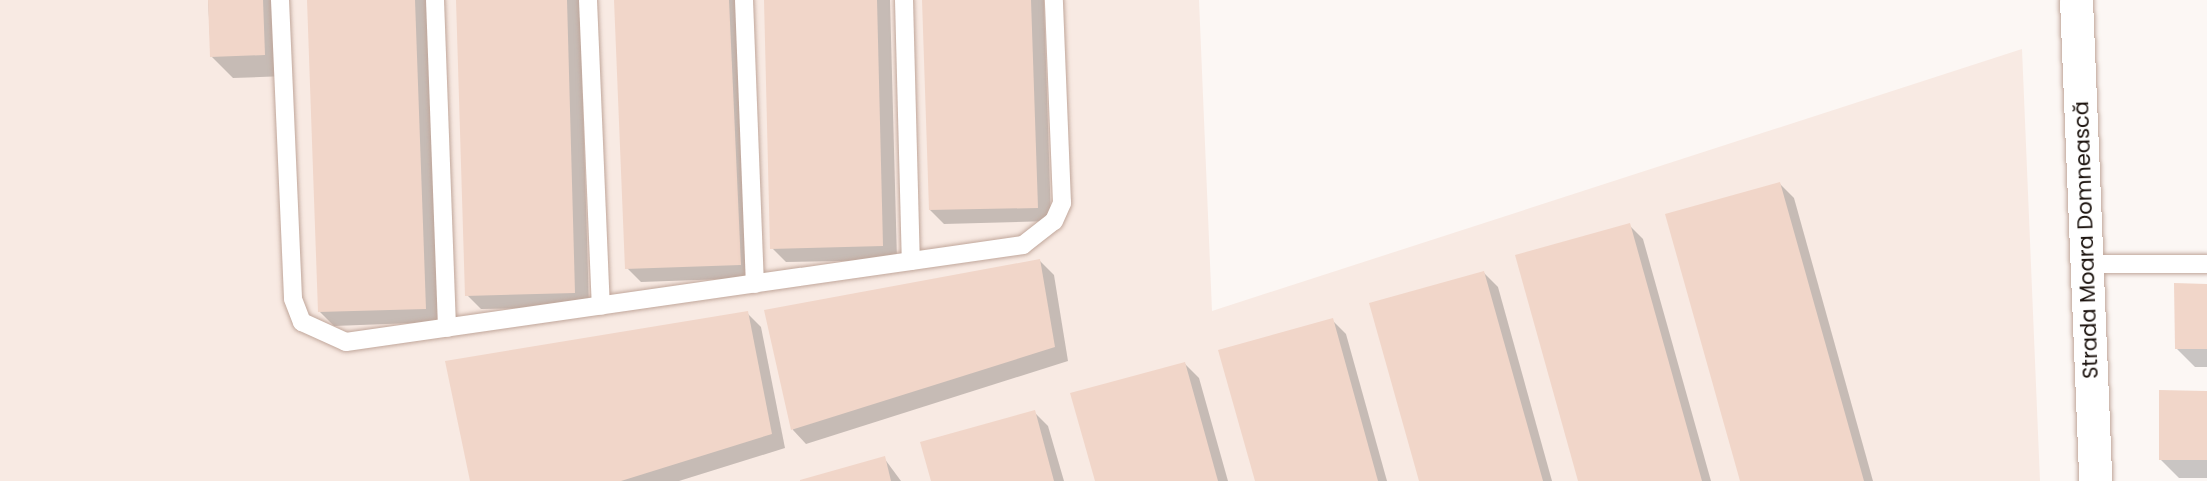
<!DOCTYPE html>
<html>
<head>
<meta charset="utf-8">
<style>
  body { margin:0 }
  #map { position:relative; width:2207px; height:481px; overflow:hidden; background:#fcf7f4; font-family:Poppins,sans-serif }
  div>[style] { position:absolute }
  .built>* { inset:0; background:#f8eae3 }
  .shadow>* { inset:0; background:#0003 }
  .building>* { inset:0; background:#f1d6c9 }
  .roads { filter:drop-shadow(0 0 2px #c0a69a) drop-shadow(0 0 2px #c0a69a) }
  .lane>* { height:18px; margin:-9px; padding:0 9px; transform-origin:9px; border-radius:9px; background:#fff }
  .secondary>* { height:33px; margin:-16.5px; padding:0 16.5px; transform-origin:16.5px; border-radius:16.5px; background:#fff }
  span { translate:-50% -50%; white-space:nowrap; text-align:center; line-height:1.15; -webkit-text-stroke:4.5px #fff; paint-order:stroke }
  .street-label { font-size:21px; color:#1c130e }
</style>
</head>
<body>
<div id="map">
  <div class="built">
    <i style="clip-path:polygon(0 0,1199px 0,1212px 311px,2022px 49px,2040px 481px,0 481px)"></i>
  </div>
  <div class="shadow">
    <i style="clip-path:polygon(208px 0,283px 0,286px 76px,233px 78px,211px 56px)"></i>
    <i style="clip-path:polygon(309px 0,428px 0,440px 322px,334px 326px,320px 312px)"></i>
    <i style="clip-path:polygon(458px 0,580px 0,589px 307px,481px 309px,467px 295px)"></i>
    <i style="clip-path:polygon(615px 0,742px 0,754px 278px,641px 282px,627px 268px)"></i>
    <i style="clip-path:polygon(766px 0,890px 0,897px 260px,786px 262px,772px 248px)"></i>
    <i style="clip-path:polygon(924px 0,1044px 0,1051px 221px,944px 224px,930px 210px)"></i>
    <i style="clip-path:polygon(1780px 184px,1794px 198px,1873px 481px,1741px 481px)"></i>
    <i style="clip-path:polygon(1629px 225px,1643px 239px,1711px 481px,1580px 481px)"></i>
    <i style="clip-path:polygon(1040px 261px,1054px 275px,1068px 361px,806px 444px,793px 430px,766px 311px)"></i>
    <i style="clip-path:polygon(1484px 273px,1498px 287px,1552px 481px,1420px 481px)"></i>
    <i style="clip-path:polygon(2207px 285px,2207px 367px,2195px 367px,2176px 348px)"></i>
    <i style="clip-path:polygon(747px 313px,761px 327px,785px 448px,679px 481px,472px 481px)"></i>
    <i style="clip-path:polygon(1332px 320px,1346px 334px,1387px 481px,1256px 481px)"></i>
    <i style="clip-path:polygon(1185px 364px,1199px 378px,1228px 481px,1096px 481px)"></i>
    <i style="clip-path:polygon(2207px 392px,2207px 478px,2179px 478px,2160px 459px)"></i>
    <i style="clip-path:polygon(1034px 412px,1048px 426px,1064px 481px,932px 481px)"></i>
    <i style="clip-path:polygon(884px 458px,901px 481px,803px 481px)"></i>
  </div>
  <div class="building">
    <i style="clip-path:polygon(208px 0,263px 0,265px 55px,210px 57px)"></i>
    <i style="clip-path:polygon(307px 0,415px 0,426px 309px,318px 312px)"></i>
    <i style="clip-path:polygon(456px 0,567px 0,575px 293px,465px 296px)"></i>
    <i style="clip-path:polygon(614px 0,729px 0,741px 265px,625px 269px)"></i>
    <i style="clip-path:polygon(764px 0,877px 0,883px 246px,770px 249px)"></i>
    <i style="clip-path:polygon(922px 0,1031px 0,1038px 208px,929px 210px)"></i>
    <i style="clip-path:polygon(1780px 182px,1864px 481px,1740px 481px,1665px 214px)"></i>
    <i style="clip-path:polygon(1630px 223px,1702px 481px,1578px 481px,1515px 255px)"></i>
    <i style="clip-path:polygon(1040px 259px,1055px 347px,791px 430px,764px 310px)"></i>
    <i style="clip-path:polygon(1484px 271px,1543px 481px,1419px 481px,1369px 303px)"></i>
    <i style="clip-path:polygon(2174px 283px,2207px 284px,2207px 349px,2175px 349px)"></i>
    <i style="clip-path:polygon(748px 311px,772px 434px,621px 481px,470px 481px,445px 361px)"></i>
    <i style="clip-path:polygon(1333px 318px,1378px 481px,1255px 481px,1218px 350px)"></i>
    <i style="clip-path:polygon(1185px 362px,1218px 481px,1095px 481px,1070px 393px)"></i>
    <i style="clip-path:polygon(2159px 390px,2207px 391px,2207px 460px,2159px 460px)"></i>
    <i style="clip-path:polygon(1035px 410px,1054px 481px,931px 481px,920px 442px)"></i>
    <i style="clip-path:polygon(885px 456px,891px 481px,800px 481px,800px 480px)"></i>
  </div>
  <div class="roads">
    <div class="lane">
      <i style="left:280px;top:0;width:299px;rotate:87.5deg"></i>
      <i style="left:293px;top:299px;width:25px;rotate:69deg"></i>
      <i style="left:302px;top:322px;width:48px;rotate:24.4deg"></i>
      <i style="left:346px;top:342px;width:684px;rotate:-8.15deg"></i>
      <i style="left:1023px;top:245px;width:39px;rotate:-38deg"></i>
      <i style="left:1054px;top:221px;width:20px;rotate:-66deg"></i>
      <i style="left:1062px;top:203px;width:203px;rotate:-92.3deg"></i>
      <i style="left:435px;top:0;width:328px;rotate:87.9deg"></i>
      <i style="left:588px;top:0;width:306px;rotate:87.6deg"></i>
      <i style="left:744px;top:0;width:284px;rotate:87.8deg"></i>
      <i style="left:904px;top:0;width:261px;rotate:88.5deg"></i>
      <i style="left:2088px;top:264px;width:119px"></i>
    </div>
    <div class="secondary">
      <i style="left:2076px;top:0;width:481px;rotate:87.7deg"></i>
    </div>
  </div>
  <div class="street-label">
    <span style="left:2086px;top:240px;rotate:-92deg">Strada Moara Domnească</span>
  </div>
</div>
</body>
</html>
